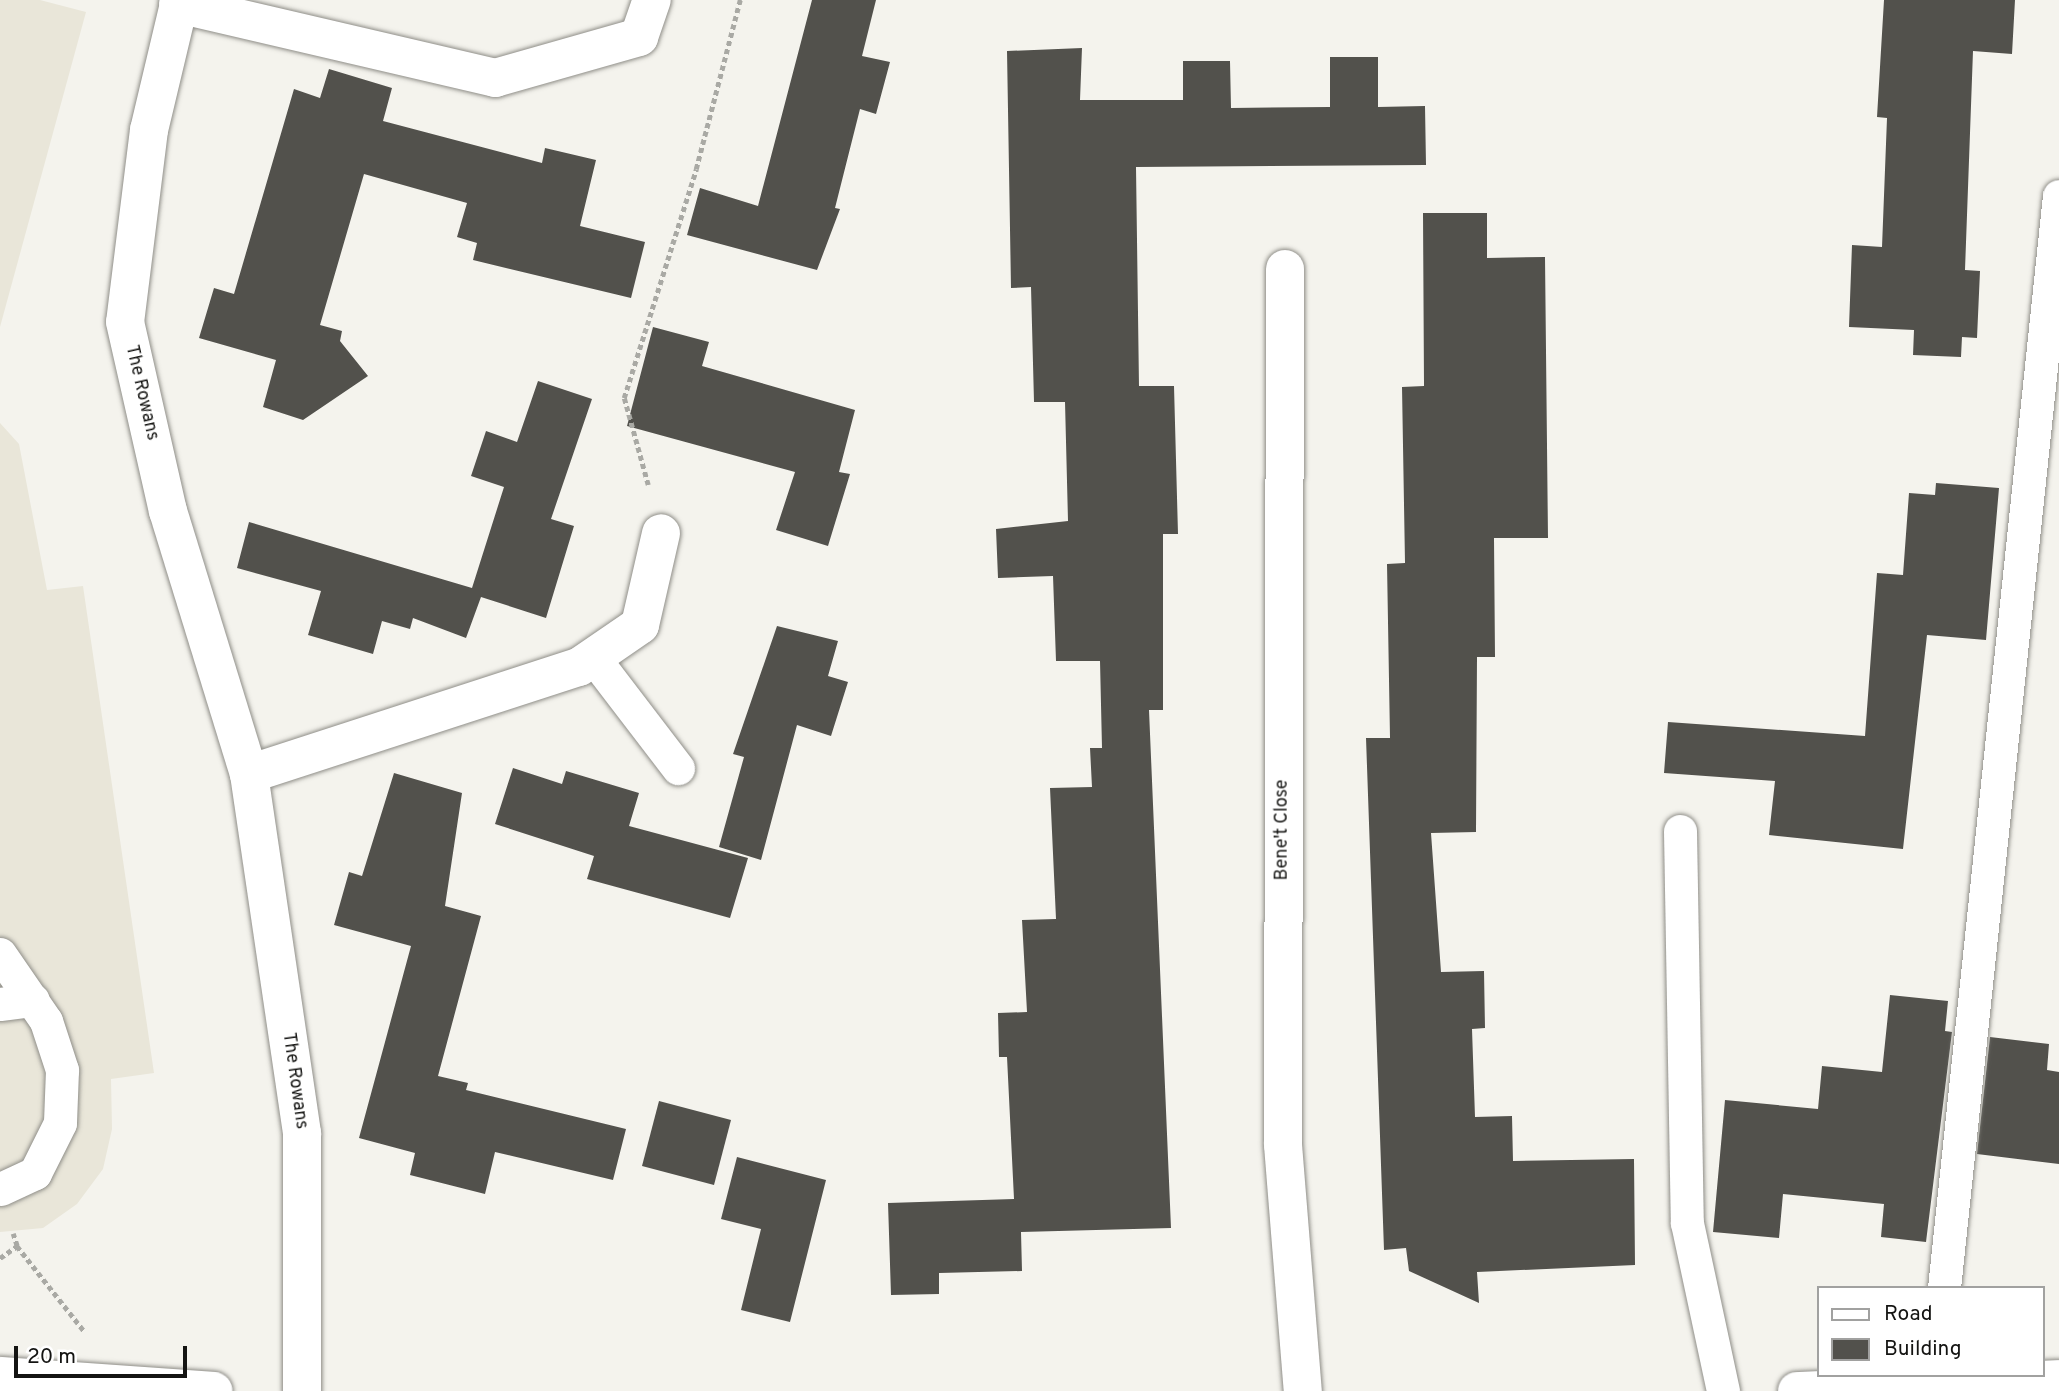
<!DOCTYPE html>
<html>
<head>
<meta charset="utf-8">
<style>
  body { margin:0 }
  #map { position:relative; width:2059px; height:1391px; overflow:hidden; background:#f4f3ed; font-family:Overpass,sans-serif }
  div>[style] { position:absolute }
  .built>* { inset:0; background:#e9e6d9 }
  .building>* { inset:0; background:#52514c }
  .path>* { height:4.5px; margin-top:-2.25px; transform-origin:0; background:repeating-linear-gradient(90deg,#a9a9a4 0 5px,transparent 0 8.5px) }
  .roads { filter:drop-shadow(0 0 2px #8f8e88) drop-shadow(0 0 2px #8f8e88) }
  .lane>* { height:33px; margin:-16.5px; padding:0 16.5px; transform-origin:16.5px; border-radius:16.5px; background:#fff }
  .street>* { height:38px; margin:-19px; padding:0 19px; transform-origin:19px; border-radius:19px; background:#fff }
  .secondary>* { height:38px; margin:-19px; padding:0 19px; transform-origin:19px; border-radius:19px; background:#fff }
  span { translate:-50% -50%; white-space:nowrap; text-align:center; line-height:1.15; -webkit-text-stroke:7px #fff; paint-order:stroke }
  .street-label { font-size:18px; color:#141412 }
  .legend { position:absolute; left:1817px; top:1286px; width:228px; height:91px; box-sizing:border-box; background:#fff; border:2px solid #a1a1a0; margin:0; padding:9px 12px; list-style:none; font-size:21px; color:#141412 }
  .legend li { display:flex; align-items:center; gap:14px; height:35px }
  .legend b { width:35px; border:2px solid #a1a1a0 }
  .scale { position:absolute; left:14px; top:1346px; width:173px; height:32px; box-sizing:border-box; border:4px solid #141412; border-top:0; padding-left:9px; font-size:21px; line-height:24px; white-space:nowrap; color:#141412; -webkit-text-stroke:5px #fff; paint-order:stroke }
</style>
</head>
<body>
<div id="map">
  <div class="built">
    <i style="clip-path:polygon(0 0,40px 0,86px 12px,0 327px)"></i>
    <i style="clip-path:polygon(0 423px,19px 444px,47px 590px,83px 586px,154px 1073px,111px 1079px,112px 1129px,103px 1169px,77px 1204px,43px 1228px,0 1232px)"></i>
  </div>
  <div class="building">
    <i style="clip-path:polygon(812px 0,876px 0,862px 56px,890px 62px,876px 114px,860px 109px,835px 208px,840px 209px,817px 270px,687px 235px,700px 188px,758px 206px)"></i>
    <i style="clip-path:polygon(1884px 0,2015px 0,2012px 54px,1973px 51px,1965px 270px,1980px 271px,1977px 338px,1962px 337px,1961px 357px,1913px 355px,1914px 330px,1849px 327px,1852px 245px,1882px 247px,1887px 118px,1877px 117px)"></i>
    <i style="clip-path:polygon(1082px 48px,1080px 100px,1183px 100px,1183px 61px,1230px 61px,1231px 108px,1330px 107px,1330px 57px,1378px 57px,1378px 107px,1425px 106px,1426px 165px,1136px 167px,1139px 386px,1174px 386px,1178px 534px,1163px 534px,1163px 710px,1149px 710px,1171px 1228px,1021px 1232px,1022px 1271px,939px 1273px,939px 1294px,891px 1295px,888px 1203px,1014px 1199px,1007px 1057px,999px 1057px,998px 1013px,1027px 1012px,1022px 920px,1056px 919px,1050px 788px,1092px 787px,1090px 748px,1102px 748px,1100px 661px,1056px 661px,1053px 576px,998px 578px,996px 529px,1068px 521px,1065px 402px,1034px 402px,1031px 287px,1011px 288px,1007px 51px)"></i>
    <i style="clip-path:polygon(329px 69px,392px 88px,383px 121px,542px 163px,545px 148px,596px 160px,580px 226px,645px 242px,631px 298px,473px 260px,477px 243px,457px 237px,467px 203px,364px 174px,320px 325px,342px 331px,340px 341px,368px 376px,303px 420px,263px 407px,276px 360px,199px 338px,214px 288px,234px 294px,294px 89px,320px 98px)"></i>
    <i style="clip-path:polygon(1423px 213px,1487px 213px,1487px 258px,1545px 257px,1548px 538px,1494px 538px,1495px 657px,1477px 657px,1476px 832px,1431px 833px,1441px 972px,1484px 971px,1485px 1028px,1472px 1029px,1475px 1117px,1512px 1116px,1513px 1161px,1634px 1159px,1635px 1265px,1477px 1272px,1479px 1303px,1409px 1271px,1406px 1248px,1384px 1250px,1366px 738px,1390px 738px,1387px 564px,1405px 563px,1402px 387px,1424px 386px)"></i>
    <i style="clip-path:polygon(653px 327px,709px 342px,702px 366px,855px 410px,839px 472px,850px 474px,828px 546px,776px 530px,795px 472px,627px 426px)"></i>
    <i style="clip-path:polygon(538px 381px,592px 399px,551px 519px,574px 526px,546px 618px,481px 597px,466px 638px,413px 618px,410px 629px,382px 621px,373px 654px,308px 635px,321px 591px,237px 568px,249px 522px,472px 588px,504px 487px,471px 476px,486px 431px,517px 442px)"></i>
    <i style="clip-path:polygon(1936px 483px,1999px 488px,1986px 640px,1927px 635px,1903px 849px,1769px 835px,1775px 781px,1664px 773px,1668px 722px,1865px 736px,1877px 573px,1903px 575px,1909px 493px,1935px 495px)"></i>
    <i style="clip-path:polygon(777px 626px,838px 641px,828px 676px,848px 682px,831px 736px,797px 725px,761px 860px,719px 847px,744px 757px,733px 754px)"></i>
    <i style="clip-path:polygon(513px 768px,562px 784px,566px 771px,639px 793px,629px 826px,748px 858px,730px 918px,587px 879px,594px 856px,495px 824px)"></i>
    <i style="clip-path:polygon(394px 773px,462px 793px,445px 906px,481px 916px,438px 1076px,468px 1083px,466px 1090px,626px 1129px,613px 1180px,495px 1152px,485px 1194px,410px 1175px,415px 1153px,359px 1138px,411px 946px,334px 925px,349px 872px,362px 876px)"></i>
    <i style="clip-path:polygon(1890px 995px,1948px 1001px,1945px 1031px,1952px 1032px,1926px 1242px,1881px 1237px,1884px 1204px,1783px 1194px,1779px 1238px,1713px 1232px,1725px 1100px,1818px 1109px,1822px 1066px,1882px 1072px)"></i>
    <i style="clip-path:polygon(1990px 1037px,2049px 1044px,2047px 1070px,2059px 1072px,2059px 1164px,1977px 1154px)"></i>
    <i style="clip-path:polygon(659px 1101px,731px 1120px,714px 1185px,642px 1166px)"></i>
    <i style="clip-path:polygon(737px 1157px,826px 1180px,790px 1322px,741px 1310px,761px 1229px,721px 1219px)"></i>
  </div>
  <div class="path">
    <i style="left:648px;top:485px;width:90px;rotate:-105.4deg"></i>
    <i style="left:624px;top:398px;width:240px;rotate:-72.5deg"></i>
    <i style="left:696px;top:169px;width:175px;rotate:-75.4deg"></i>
    <i style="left:17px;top:1246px;width:110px;rotate:51.7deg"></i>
    <i style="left:0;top:1258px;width:21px;rotate:-35deg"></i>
    <i style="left:17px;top:1246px;width:13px;rotate:-108deg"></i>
  </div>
  <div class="roads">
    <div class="lane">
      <i style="left:593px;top:657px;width:140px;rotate:52.6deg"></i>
      <i style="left:1680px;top:831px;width:392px;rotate:89deg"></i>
      <i style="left:1687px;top:1223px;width:172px;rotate:77.9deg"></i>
      <i style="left:0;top:954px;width:81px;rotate:55.5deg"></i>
      <i style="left:46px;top:1021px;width:52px;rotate:71.9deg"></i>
      <i style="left:62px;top:1070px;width:53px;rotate:92.2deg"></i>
      <i style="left:60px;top:1123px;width:56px;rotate:116.6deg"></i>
      <i style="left:35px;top:1173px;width:38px;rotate:155deg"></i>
      <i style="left:0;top:1004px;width:33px;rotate:-7deg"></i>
      <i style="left:1944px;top:1288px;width:1098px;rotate:-83.99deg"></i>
    </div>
    <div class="street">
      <i style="left:180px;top:0;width:134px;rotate:103.4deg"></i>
      <i style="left:149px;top:130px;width:193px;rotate:97.1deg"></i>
      <i style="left:125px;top:322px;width:194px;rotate:77.2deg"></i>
      <i style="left:168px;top:511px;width:275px;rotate:72.9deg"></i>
      <i style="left:249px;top:774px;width:363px;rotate:81.6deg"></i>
      <i style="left:302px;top:1133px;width:258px;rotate:90deg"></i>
      <i style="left:178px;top:4px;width:326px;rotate:13.1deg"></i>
      <i style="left:495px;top:78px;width:150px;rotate:-15.9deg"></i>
      <i style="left:639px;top:37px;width:39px;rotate:-71deg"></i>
      <i style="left:1285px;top:269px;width:876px;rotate:90.13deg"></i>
      <i style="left:1283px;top:1145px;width:247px;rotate:85.4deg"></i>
      <i style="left:249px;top:774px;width:347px;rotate:-18deg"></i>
      <i style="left:579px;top:667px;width:74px;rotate:-34.5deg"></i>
      <i style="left:640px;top:625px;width:94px;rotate:-77.1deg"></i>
    </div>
    <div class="secondary">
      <i style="left:0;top:1376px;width:214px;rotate:4deg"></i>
      <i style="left:1797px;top:1391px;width:262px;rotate:-2.6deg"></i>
    </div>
  </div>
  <div class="street-label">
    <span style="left:141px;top:393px;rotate:77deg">The Rowans</span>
    <span style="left:1283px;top:830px;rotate:-90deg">Bene't Close</span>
    <span style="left:294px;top:1081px;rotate:82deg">The Rowans</span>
  </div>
  <ul class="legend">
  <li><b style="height:9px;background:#fff"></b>Road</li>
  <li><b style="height:19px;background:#52514c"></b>Building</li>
  </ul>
  <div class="scale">20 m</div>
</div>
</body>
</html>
